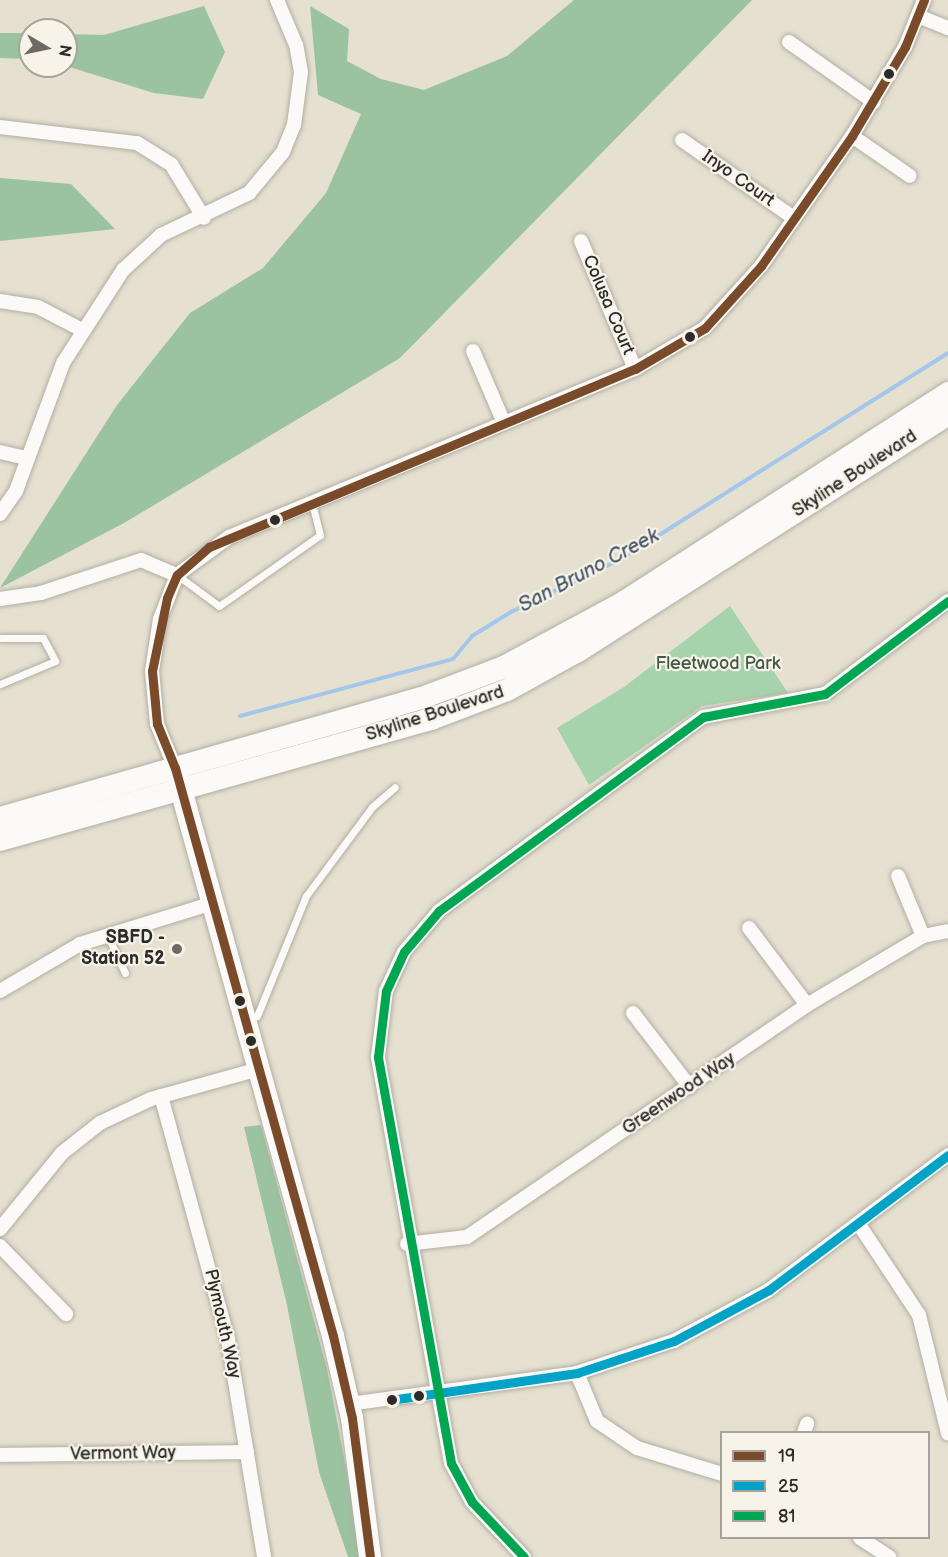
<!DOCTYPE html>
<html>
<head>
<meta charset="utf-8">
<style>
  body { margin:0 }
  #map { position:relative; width:948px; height:1557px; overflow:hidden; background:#e6e0d0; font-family:"Balsamiq Sans",sans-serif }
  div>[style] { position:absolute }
  .green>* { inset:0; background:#a6d3ab }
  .forest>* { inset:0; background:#9bc3a0 }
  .stream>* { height:4px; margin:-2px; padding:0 2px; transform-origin:2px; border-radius:2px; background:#a4c6ea }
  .roads { filter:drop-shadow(0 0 2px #b1aea4) drop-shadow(0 0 2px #b1aea4) }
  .lane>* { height:7px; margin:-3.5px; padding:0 3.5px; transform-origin:3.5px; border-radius:3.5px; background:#fbfaf8 }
  .street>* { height:14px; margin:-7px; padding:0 7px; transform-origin:7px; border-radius:7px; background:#fbfaf8 }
  .primary>* { height:22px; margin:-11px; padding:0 11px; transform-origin:11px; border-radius:11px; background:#fbfaf8 }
  .bus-1>* { height:9px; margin:-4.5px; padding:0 4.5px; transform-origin:4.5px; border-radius:4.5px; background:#7a4b2a }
  .bus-2>* { height:9px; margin:-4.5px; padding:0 4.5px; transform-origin:4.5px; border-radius:4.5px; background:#02a3c6 }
  .bus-3>* { height:9px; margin:-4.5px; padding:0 4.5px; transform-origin:4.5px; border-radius:4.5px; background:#00a651 }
  .dots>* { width:16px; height:16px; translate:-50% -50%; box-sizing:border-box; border:3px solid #f7f3e8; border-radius:50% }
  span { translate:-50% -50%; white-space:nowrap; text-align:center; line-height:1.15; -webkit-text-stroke:4.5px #f7f3e8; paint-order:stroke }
  .street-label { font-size:18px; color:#2b2b2b }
  .park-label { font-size:18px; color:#405a48 }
  .poi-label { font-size:18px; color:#2b2b2b; font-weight:700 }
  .right { translate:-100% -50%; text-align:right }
  .water-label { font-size:20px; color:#475668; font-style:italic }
  .legend { position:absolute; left:720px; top:1431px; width:210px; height:108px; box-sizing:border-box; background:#f7f3e8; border:2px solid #a5a39c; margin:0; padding:8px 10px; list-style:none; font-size:18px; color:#2b2b2b }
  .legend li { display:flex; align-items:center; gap:12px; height:30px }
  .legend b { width:30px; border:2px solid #a5a39c }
  .north { position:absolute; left:18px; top:18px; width:60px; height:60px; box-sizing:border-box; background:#f7f3e8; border:2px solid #a5a39c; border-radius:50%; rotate:99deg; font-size:16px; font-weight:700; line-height:24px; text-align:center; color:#2b2b2b }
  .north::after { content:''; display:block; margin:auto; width:21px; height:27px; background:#6c6a65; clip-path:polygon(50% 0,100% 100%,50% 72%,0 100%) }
</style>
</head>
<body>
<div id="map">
  <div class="green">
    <i style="clip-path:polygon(730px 606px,788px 693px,702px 706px,589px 785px,557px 728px,624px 687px)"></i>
  </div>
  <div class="forest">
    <i style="clip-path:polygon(574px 0,752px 0,400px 358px,124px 523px,0 588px,117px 405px,190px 313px,263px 268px,326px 193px,361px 114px,318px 95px,310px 6px,349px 29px,347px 61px,381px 79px,424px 90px,507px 56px)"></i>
    <i style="clip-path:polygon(204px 6px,225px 52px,203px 99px,154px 93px,66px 66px,66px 34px,104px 35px)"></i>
    <i style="clip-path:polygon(0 33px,30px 33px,30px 59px,0 58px)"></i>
    <i style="clip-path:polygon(0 178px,71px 184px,115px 229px,0 241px)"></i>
    <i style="clip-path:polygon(261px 1125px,327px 1369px,363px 1557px,348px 1557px,319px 1472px,287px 1305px,244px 1127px)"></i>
  </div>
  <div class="stream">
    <i style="left:240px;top:716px;width:220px;rotate:-15deg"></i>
    <i style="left:453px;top:659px;width:30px;rotate:-50deg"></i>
    <i style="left:472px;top:636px;width:46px;rotate:-31.6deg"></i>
    <i style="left:511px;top:612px;width:122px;rotate:-25.7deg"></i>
    <i style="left:621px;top:559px;width:386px;rotate:-32.2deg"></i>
  </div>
  <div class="roads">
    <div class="lane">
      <i style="left:177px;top:575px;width:52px;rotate:36.4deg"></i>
      <i style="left:219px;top:606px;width:123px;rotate:-35.1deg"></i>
      <i style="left:320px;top:535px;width:33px;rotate:-104deg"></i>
      <i style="left:0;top:638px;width:43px"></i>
      <i style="left:43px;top:638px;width:26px;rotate:62deg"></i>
      <i style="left:55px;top:661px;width:60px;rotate:157.3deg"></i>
      <i style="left:107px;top:934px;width:43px;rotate:65.2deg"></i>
      <i style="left:247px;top:1019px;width:10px;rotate:-17deg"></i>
      <i style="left:257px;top:1016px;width:130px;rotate:-67.8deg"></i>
      <i style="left:306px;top:896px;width:111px;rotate:-53.4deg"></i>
      <i style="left:372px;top:807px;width:30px;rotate:-41deg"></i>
    </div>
    <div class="street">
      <i style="left:918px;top:16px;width:32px;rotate:22deg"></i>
      <i style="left:789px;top:42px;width:104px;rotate:35.2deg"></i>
      <i style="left:0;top:127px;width:138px;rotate:6.7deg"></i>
      <i style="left:137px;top:143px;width:40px;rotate:32deg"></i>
      <i style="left:171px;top:164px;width:63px;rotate:58.6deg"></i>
      <i style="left:852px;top:136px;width:70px;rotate:34.6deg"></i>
      <i style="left:682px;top:140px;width:136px;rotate:34.9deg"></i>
      <i style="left:581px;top:241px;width:139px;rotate:67.1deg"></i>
      <i style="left:0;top:301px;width:38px;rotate:9deg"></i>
      <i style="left:38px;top:307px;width:50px;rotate:27.6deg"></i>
      <i style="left:473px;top:351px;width:78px;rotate:66.7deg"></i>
      <i style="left:0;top:452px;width:28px;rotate:13deg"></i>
      <i style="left:0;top:514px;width:28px;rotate:-55deg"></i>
      <i style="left:16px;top:491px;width:136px;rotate:-69.8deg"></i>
      <i style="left:63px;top:363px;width:111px;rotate:-57.2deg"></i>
      <i style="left:123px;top:270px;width:52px;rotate:-42.6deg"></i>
      <i style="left:161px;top:235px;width:98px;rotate:-25.5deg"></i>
      <i style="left:249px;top:193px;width:53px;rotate:-50.3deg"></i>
      <i style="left:283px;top:152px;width:29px;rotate:-68deg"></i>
      <i style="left:294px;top:125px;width:53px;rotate:-82.5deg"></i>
      <i style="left:301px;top:72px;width:27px;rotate:-100deg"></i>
      <i style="left:296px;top:45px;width:49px;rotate:-112.9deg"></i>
      <i style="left:0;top:599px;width:41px;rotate:-8.3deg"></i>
      <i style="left:41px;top:593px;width:105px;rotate:-18.3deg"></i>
      <i style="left:141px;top:560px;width:39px;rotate:23deg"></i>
      <i style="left:175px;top:768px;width:48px;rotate:-112.2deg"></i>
      <i style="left:157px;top:724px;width:53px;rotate:-95.4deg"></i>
      <i style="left:152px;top:671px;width:53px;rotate:-81.3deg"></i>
      <i style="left:160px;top:619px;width:47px;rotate:-68.9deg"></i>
      <i style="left:177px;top:575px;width:64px;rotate:-36.2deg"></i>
      <i style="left:229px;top:537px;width:439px;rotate:-22.5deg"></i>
      <i style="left:635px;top:369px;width:81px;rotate:-30.4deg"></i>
      <i style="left:705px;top:328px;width:84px;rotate:-47.9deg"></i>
      <i style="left:761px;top:266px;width:159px;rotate:-55deg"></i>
      <i style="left:852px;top:136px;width:104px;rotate:-59.2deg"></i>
      <i style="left:905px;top:47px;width:51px;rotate:-68deg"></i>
      <i style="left:898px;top:876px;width:65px;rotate:67.4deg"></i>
      <i style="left:749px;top:928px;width:96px;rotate:53deg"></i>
      <i style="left:0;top:991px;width:93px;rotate:-30.4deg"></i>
      <i style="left:80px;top:944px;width:139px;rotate:-17.1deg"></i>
      <i style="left:633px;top:1013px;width:93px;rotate:52.4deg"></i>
      <i style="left:161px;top:1096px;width:252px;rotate:74.6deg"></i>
      <i style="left:228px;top:1339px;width:221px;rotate:80.6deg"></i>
      <i style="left:858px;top:1223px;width:110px;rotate:56.5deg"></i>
      <i style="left:919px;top:1315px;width:122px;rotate:76.2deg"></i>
      <i style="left:0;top:1229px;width:98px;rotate:-50.8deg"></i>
      <i style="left:62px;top:1153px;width:48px;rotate:-38.3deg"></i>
      <i style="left:100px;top:1123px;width:56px;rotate:-25.2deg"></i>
      <i style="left:151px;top:1099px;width:112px;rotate:-15.5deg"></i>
      <i style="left:407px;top:1244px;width:60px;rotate:-6.7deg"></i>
      <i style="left:467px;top:1237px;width:412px;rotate:-34.3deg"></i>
      <i style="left:807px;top:1005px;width:135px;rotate:-30.7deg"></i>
      <i style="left:923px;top:936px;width:25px;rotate:-11deg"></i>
      <i style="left:0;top:1246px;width:95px;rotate:45.9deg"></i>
      <i style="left:577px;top:1373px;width:52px;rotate:67.4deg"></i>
      <i style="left:597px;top:1421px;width:48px;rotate:34deg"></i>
      <i style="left:637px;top:1448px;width:89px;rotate:17deg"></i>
      <i style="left:349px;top:1404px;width:230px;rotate:-7.7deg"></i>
      <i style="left:577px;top:1373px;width:102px;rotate:-18.3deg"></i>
      <i style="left:674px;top:1341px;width:108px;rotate:-28.2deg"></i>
      <i style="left:769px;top:1290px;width:224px;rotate:-37deg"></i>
      <i style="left:804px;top:1432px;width:9px;rotate:-69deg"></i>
      <i style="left:0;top:1455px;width:247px;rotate:-0.7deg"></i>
      <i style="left:860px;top:1538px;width:35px;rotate:33deg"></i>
      <i style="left:524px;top:1557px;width:76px;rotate:-133.4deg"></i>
      <i style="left:472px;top:1502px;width:44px;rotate:-118.3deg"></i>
      <i style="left:451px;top:1463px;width:413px;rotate:-100.2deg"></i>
      <i style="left:378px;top:1057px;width:66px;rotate:-83.1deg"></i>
      <i style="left:386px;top:991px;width:43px;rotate:-65.2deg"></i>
      <i style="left:404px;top:952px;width:54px;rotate:-49.5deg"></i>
      <i style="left:439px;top:911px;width:328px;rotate:-36.3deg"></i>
      <i style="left:703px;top:717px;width:124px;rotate:-10.7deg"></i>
      <i style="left:825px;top:694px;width:154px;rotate:-37.1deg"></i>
    </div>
    <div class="primary">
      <i style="left:177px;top:775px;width:582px;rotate:74.46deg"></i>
      <i style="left:333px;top:1336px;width:84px;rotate:77deg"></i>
      <i style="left:352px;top:1418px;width:140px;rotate:82.6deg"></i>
      <i style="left:0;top:818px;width:444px;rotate:-15.9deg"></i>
      <i style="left:427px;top:696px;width:82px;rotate:-20.6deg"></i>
      <i style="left:504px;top:667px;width:136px;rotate:-28.4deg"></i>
      <i style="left:624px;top:602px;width:386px;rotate:-32.8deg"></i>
      <i style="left:0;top:840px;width:448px;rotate:-15.7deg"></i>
      <i style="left:431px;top:719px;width:81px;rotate:-20.9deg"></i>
      <i style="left:507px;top:690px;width:81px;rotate:-28.8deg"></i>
      <i style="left:578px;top:651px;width:439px;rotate:-32.6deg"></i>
    </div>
  </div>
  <div class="bus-1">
    <i style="left:370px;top:1557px;width:140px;rotate:-97.4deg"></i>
    <i style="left:352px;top:1418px;width:84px;rotate:-103deg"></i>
    <i style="left:333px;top:1336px;width:590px;rotate:-105.54deg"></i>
    <i style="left:175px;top:768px;width:48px;rotate:-112.2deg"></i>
    <i style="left:157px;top:724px;width:53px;rotate:-95.4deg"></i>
    <i style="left:152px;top:671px;width:75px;rotate:-78.4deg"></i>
    <i style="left:167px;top:598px;width:25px;rotate:-67deg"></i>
    <i style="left:177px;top:575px;width:43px;rotate:-41.2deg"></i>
    <i style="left:209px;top:547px;width:462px;rotate:-22.7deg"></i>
    <i style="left:635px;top:369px;width:81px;rotate:-30.4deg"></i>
    <i style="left:705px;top:328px;width:84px;rotate:-47.9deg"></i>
    <i style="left:761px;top:266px;width:159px;rotate:-55deg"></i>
    <i style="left:852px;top:136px;width:104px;rotate:-59.2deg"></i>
    <i style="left:905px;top:47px;width:51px;rotate:-68deg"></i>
  </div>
  <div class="bus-2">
    <i style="left:390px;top:1400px;width:189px;rotate:-8.2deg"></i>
    <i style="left:577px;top:1373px;width:102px;rotate:-18.3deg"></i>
    <i style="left:674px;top:1341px;width:108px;rotate:-28.2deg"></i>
    <i style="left:769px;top:1290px;width:224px;rotate:-37deg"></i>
  </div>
  <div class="bus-3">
    <i style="left:524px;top:1557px;width:76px;rotate:-133.4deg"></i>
    <i style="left:472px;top:1502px;width:44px;rotate:-118.3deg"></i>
    <i style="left:451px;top:1463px;width:413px;rotate:-100.2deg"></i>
    <i style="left:378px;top:1057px;width:66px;rotate:-83.1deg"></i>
    <i style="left:386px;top:991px;width:43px;rotate:-65.2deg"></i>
    <i style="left:404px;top:952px;width:54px;rotate:-49.5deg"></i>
    <i style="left:439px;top:911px;width:328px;rotate:-36.3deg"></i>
    <i style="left:703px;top:717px;width:124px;rotate:-10.7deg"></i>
    <i style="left:825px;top:694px;width:154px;rotate:-37.1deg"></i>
  </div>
  <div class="dots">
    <i style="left:889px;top:74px;background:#2b2b2b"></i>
    <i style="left:690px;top:337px;background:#2b2b2b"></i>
    <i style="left:275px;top:520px;background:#2b2b2b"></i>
    <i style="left:177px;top:949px;background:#6c6a65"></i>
    <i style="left:240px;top:1001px;background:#2b2b2b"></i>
    <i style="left:251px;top:1041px;background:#2b2b2b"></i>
    <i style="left:419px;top:1396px;background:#2b2b2b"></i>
    <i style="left:392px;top:1400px;background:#2b2b2b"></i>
  </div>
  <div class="street-label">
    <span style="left:738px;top:179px;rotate:35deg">Inyo Court</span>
    <span style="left:608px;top:305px;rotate:67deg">Colusa Court</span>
    <span style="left:855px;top:474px;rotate:-33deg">Skyline Boulevard</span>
    <span style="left:435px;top:714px;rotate:-18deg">Skyline Boulevard</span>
    <span style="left:679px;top:1094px;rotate:-34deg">Greenwood Way</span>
    <span style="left:222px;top:1324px;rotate:77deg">Plymouth Way</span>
    <span style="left:123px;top:1454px;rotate:-1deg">Vermont Way</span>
  </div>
  <div class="park-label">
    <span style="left:718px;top:664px">Fleetwood Park</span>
  </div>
  <div class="poi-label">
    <span class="right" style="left:165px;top:949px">SBFD -<br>Station 52</span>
  </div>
  <div class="water-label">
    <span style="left:589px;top:571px;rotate:-28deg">San Bruno Creek</span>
  </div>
  <ul class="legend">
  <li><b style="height:8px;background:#7a4b2a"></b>19</li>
  <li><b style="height:8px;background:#02a3c6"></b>25</li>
  <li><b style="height:8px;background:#00a651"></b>81</li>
  </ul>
  <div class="north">N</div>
</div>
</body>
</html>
